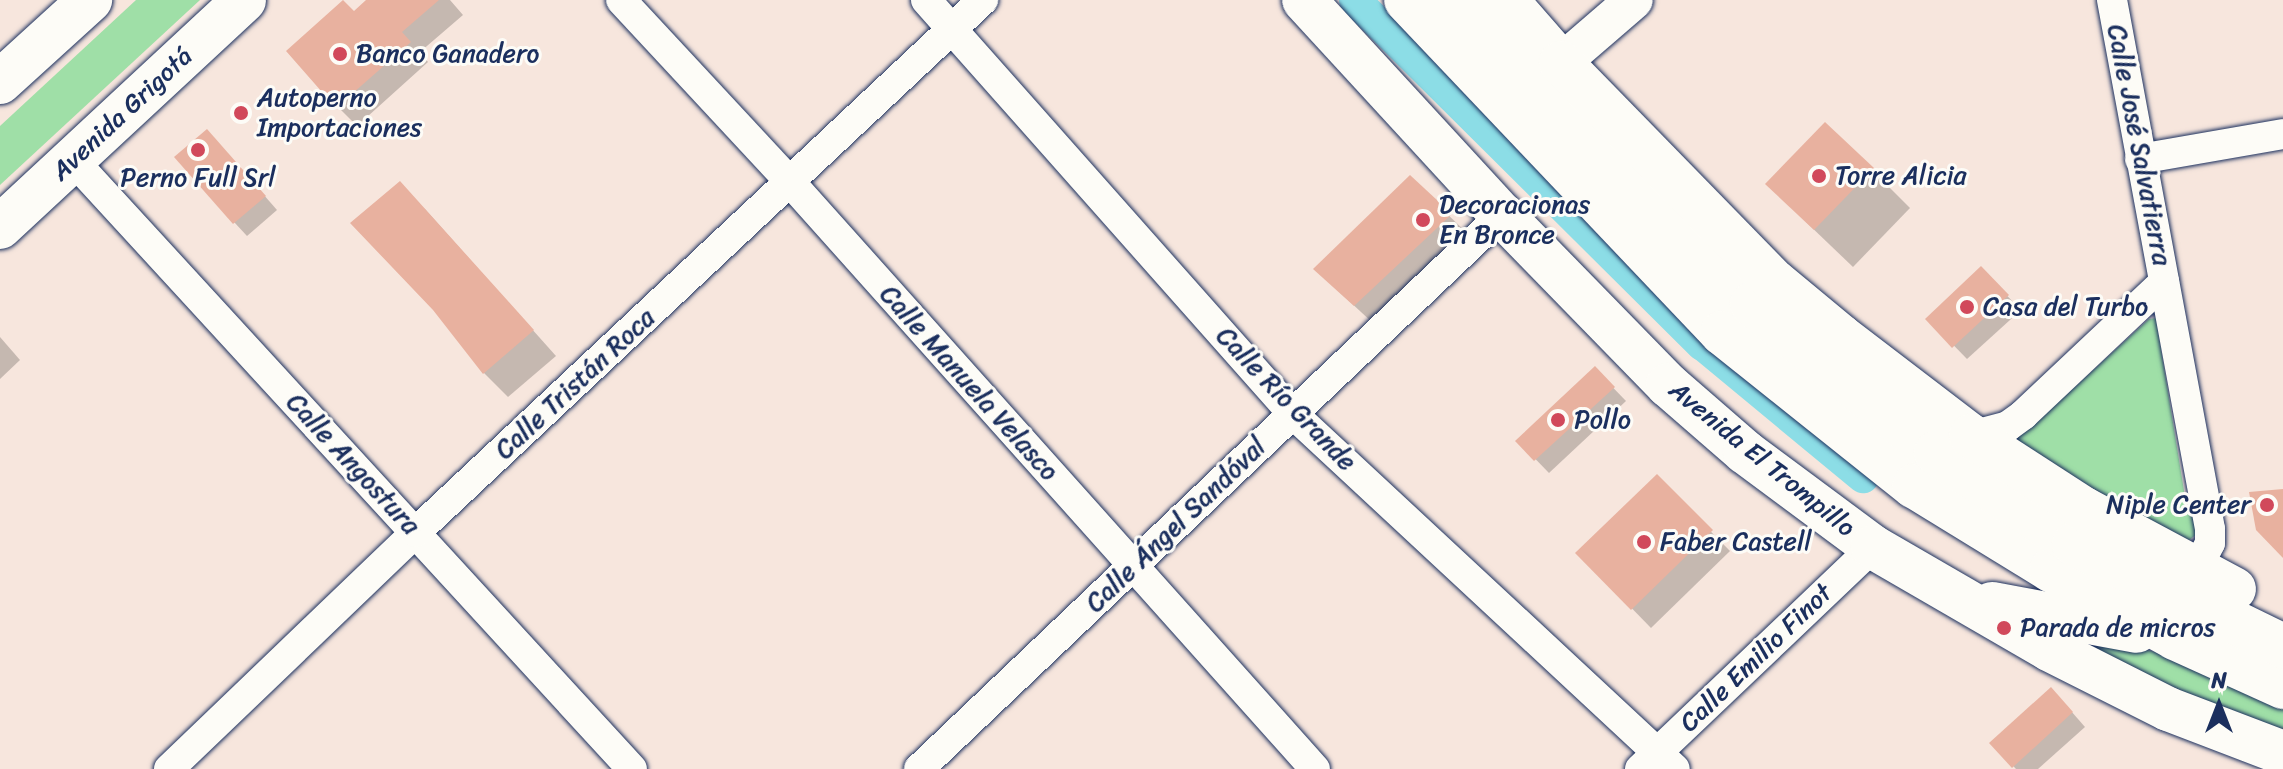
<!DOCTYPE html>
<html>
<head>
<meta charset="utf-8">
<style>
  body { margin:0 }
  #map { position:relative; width:2283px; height:769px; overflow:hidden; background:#f7e6dd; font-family:Sriracha,sans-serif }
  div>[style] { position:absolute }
  .green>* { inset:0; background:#9fdfa7 }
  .shadow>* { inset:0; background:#0003 }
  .canal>* { height:32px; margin:-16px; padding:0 16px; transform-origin:16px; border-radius:16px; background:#8cdde6 }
  .building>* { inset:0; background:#e8b19f }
  .roads { filter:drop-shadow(0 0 2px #1b2f5e) drop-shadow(0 0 2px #1b2f5e) }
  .minor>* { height:30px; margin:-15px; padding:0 15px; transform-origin:15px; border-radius:15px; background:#fdfcf7 }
  .tertiary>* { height:38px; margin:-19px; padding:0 19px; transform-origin:19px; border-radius:19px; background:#fdfcf7 }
  .primary>* { height:44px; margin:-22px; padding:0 22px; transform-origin:22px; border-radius:22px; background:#fdfcf7 }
  .dots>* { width:22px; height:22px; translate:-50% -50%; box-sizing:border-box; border:4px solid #fdfcf7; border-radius:50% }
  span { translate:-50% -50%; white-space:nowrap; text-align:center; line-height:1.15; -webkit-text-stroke:6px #fdfcf7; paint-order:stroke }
  .poi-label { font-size:26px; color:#1b2f5e }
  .left { translate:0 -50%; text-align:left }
  .right { translate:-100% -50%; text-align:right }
  .street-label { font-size:26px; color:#1b2f5e }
  .north { position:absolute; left:2179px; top:665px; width:80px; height:80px; -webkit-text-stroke:6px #fdfcf7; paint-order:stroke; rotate:0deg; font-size:22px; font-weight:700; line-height:32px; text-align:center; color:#1b2f5e }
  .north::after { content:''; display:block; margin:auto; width:28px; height:36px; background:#1b2f5e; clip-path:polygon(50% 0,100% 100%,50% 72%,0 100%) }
</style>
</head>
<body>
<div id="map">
  <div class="green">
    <i style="clip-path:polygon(136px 0,200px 0,0 185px,0 126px)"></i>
    <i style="clip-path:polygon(2156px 318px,2187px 509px,2197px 525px,2198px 533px,2187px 542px,2104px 497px,2007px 435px,2066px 395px,2149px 319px)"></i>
    <i style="clip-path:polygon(2048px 624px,2155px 652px,2283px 706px,2283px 734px,2211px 708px)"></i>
  </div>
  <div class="shadow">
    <i style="clip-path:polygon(369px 0,450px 0,463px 15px,420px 52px,428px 62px,357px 126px,337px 106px,354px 13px)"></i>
    <i style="clip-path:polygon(220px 145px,277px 210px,247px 236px,234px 222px)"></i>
    <i style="clip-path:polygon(1872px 170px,1910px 208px,1853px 267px,1806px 222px)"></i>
    <i style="clip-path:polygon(1410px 178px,1469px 235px,1374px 324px,1335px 288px)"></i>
    <i style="clip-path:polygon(424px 208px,556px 356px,508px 397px,484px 373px)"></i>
    <i style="clip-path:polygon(1981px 269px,2021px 310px,1967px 359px,1928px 319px)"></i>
    <i style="clip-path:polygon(0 337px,20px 360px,0 379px)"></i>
    <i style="clip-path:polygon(1595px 369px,1626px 401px,1549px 473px,1518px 441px)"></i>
    <i style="clip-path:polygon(1657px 477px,1730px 551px,1651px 628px,1578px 553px)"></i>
    <i style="clip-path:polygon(2064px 703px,2085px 727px,2038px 769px,2016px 769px,1992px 743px)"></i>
  </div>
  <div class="canal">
    <i style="left:1355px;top:0;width:489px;rotate:44.8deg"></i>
    <i style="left:1702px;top:344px;width:209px;rotate:39.6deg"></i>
  </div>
  <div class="building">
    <i style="clip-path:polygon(343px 0,354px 11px,366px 0,439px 0,402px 32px,411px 42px,336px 108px,286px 51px)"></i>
    <i style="clip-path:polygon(1825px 122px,1874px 168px,1814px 230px,1765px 184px)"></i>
    <i style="clip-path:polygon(207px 129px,266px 196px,233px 224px,174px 157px)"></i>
    <i style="clip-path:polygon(1410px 175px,1452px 214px,1354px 306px,1313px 269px)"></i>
    <i style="clip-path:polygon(400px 181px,534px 330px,483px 374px,433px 310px,350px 223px)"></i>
    <i style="clip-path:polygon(1981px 266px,2009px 295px,1952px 348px,1925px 319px)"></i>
    <i style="clip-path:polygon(1595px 366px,1615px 387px,1534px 461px,1515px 441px)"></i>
    <i style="clip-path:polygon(1657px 474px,1713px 530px,1631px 610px,1575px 553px)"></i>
    <i style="clip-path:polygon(2283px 489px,2283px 558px,2256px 530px,2249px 492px)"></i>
    <i style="clip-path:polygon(2051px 687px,2073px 712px,2012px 768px,1989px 743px)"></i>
  </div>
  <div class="roads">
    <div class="minor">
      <i style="left:621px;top:0;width:250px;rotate:47.1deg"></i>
      <i style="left:791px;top:183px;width:786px;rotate:48.2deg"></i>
      <i style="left:926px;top:0;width:553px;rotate:48.44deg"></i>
      <i style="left:1293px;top:414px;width:521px;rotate:42.9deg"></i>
      <i style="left:2112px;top:0;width:538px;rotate:79.5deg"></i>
      <i style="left:2210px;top:529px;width:14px;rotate:90deg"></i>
      <i style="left:2210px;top:543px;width:31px;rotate:117deg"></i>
      <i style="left:72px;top:159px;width:828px;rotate:47.45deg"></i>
      <i style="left:2140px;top:159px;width:145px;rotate:-9.9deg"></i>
      <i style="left:1971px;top:436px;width:38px;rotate:-15deg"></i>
      <i style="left:2008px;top:426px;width:19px;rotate:-36deg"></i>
      <i style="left:2023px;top:415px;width:194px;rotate:-43.3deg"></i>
      <i style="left:169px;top:769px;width:342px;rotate:-43.8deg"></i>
      <i style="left:416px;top:532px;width:778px;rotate:-43.18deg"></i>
      <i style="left:919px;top:769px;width:804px;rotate:-43.54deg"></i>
      <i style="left:1640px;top:769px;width:322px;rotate:-43.6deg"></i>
    </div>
    <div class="tertiary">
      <i style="left:1561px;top:63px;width:96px;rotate:-40.8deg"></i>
    </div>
    <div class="primary">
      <i style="left:1304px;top:0;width:292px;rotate:47.4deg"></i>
      <i style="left:1502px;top:215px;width:238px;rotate:45.7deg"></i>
      <i style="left:1668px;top:385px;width:102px;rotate:41deg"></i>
      <i style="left:1745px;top:452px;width:159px;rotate:36.6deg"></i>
      <i style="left:1873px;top:547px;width:203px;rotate:30.1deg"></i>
      <i style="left:2049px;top:649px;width:133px;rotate:26.8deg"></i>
      <i style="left:2168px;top:709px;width:123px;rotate:20.9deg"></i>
      <i style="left:1406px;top:0;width:459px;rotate:46.5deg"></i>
      <i style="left:1722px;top:333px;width:246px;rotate:38.6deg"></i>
      <i style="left:1914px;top:486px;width:161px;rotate:31.5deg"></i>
      <i style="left:2051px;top:570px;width:141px;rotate:28.7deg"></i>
      <i style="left:2175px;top:638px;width:119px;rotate:24.4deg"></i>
      <i style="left:1456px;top:0;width:424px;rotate:45.8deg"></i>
      <i style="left:1752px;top:304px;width:237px;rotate:39deg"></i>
      <i style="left:1936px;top:453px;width:165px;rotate:33.4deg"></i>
      <i style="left:2074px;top:544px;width:233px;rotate:26deg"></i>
      <i style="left:1506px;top:0;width:84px;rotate:48.9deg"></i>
      <i style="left:1561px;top:63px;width:306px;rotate:45.7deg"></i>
      <i style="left:1775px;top:282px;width:85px;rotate:39.7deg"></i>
      <i style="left:1840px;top:336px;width:165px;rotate:37.4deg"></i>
      <i style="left:1971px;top:436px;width:135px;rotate:32.9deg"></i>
      <i style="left:2084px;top:509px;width:170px;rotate:28.1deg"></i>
      <i style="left:0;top:82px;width:122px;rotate:-42.3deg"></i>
      <i style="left:0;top:227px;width:333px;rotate:-42.9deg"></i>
      <i style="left:1992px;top:604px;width:147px;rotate:10.5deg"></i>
    </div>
  </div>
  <div class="dots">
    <i style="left:340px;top:54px;background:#d1495b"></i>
    <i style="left:241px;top:113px;background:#d1495b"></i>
    <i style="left:198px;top:150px;background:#d1495b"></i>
    <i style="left:1819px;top:176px;background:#d1495b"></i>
    <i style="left:1423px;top:220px;background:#d1495b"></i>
    <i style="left:1967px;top:307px;background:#d1495b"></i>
    <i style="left:1558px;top:420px;background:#d1495b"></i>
    <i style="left:2267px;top:505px;background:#d1495b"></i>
    <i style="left:1644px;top:542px;background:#d1495b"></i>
    <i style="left:2004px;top:628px;background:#d1495b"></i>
  </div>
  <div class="poi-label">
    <span class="left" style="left:356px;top:54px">Banco Ganadero</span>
    <span class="left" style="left:257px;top:113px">Autoperno<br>Importaciones</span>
    <span class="left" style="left:1835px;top:176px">Torre Alicia</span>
    <span style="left:198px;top:178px">Perno Full Srl</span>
    <span class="left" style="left:1439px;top:220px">Decoracionas<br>En Bronce</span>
    <span class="left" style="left:1983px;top:307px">Casa del Turbo</span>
    <span class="left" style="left:1574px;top:420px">Pollo</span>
    <span class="right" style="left:2251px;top:505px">Niple Center</span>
    <span class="left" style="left:1660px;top:542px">Faber Castell</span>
    <span class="left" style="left:2020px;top:628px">Parada de micros</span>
  </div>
  <div class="street-label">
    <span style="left:122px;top:114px;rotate:-43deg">Avenida Grigotá</span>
    <span style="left:2139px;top:145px;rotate:79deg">Calle José Salvatierra</span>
    <span style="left:969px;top:383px;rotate:48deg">Calle Manuela Velasco</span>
    <span style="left:575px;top:384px;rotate:-43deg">Calle Tristán Roca</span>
    <span style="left:1286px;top:399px;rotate:46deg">Calle Río Grande</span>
    <span style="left:1762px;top:459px;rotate:39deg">Avenida El Trompillo</span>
    <span style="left:353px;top:464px;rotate:47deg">Calle Angostura</span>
    <span style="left:1176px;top:525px;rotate:-44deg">Calle Ángel Sandóval</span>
    <span style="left:1756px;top:658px;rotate:-44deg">Calle Emilio Finot</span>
  </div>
  <div class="north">N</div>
</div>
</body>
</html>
